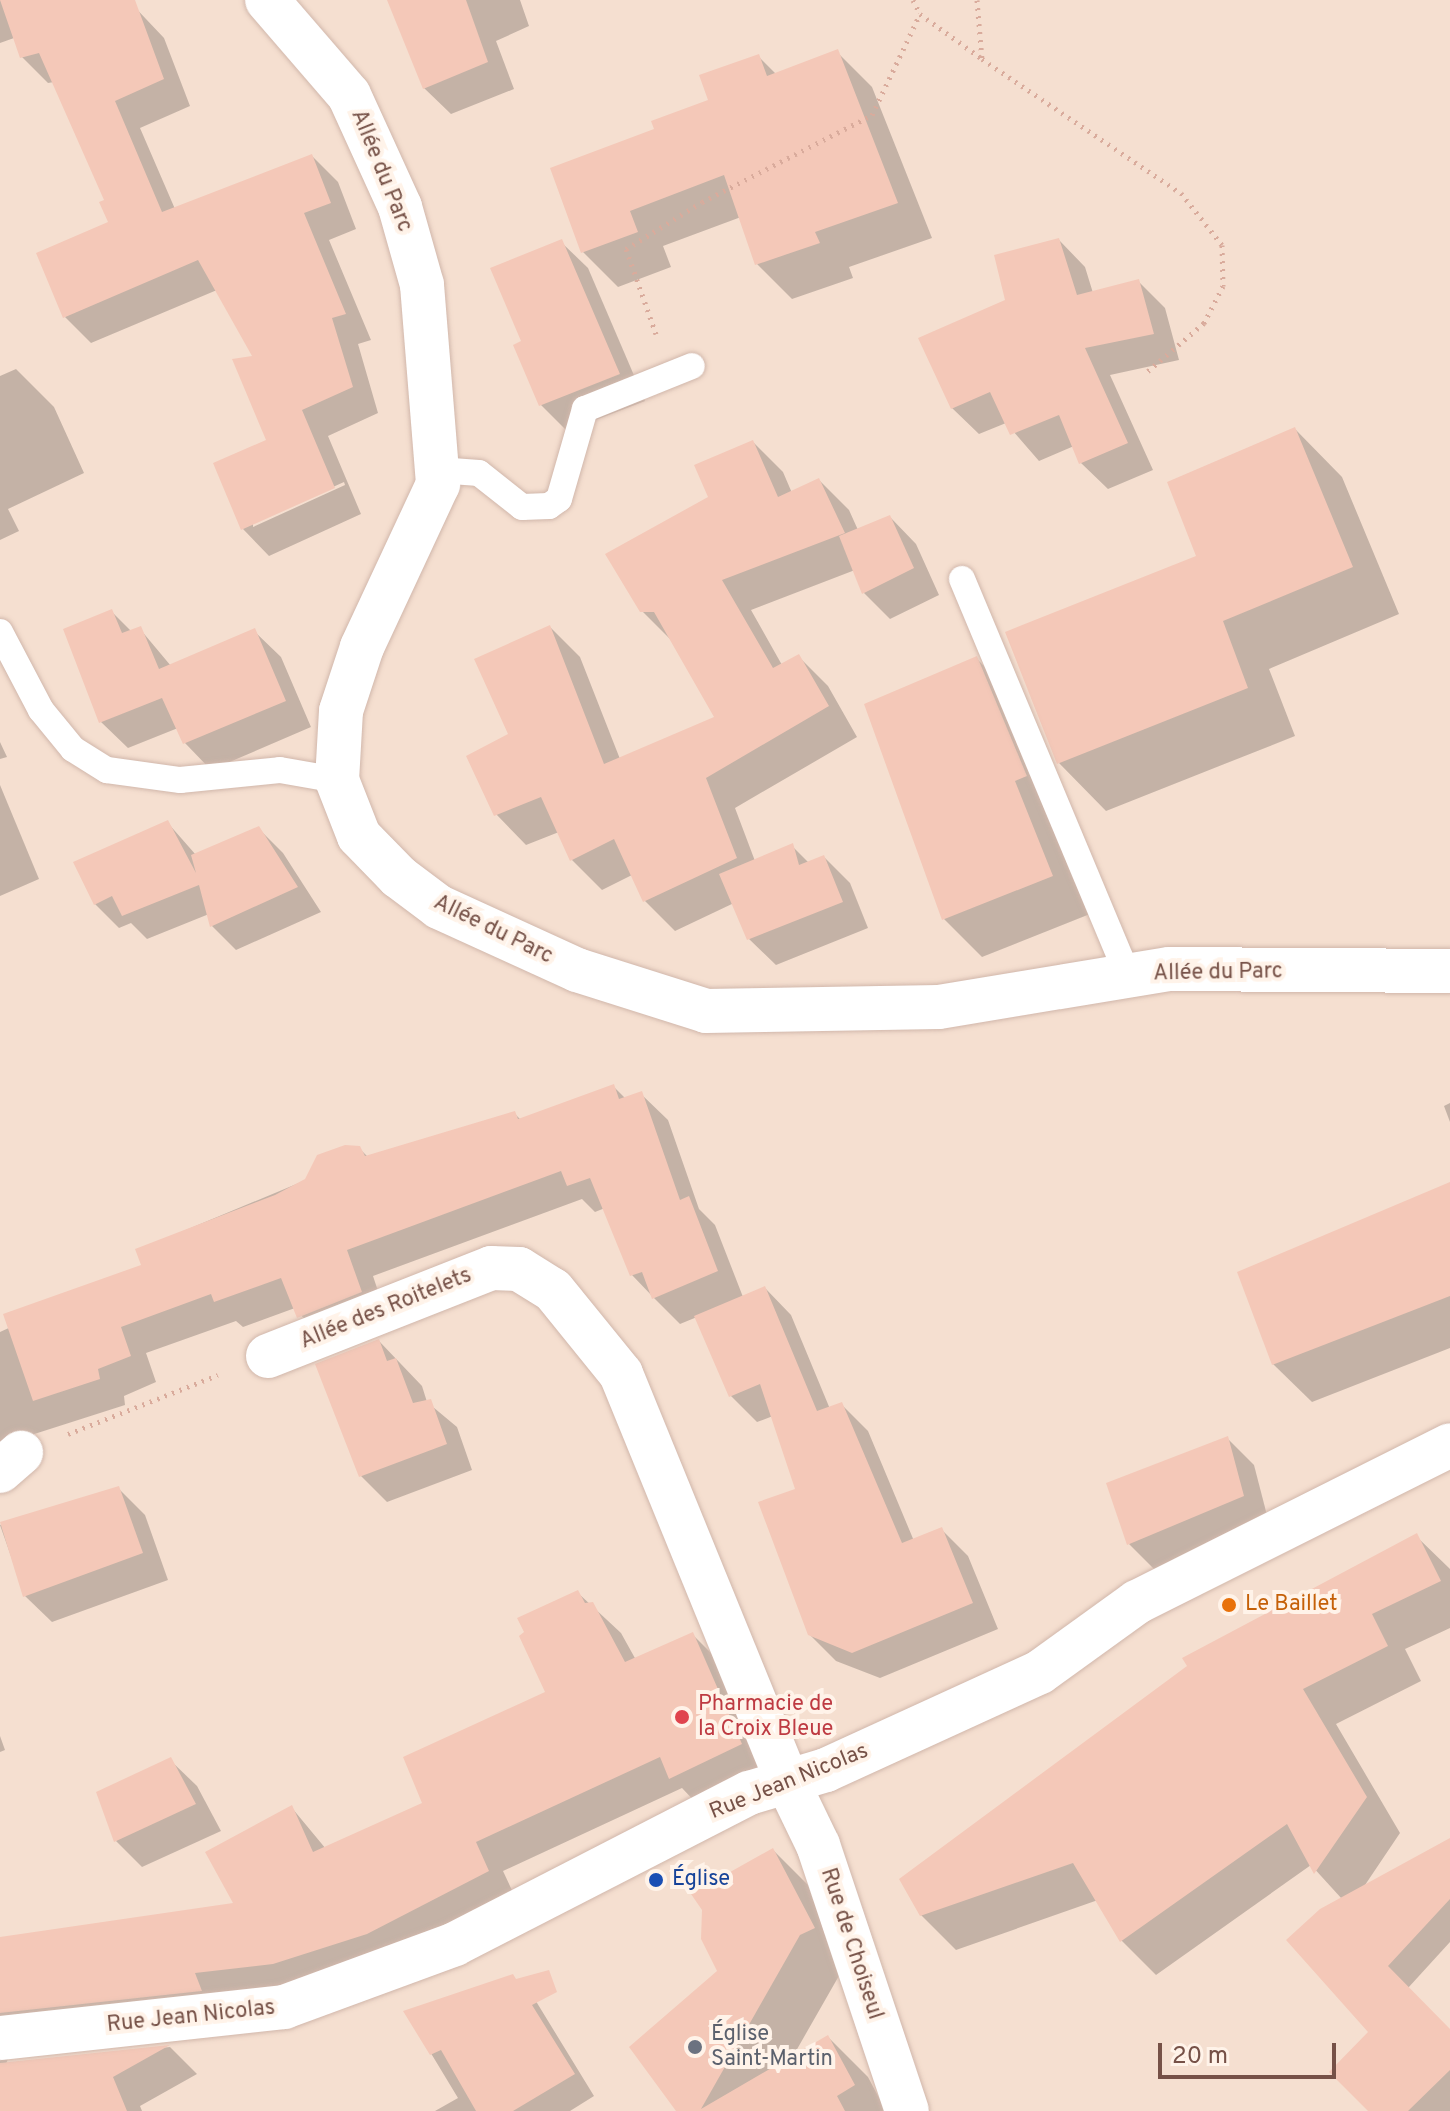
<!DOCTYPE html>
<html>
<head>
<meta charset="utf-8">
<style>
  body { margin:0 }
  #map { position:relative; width:1450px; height:2111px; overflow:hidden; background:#fdefe2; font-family:Overpass,sans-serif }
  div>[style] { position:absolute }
  .residential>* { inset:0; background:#f5dfd0 }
  .shadow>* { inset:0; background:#0003 }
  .building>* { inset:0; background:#f4c8b8 }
  .path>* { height:5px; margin-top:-2.5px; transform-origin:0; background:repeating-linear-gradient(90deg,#d9ab9c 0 2px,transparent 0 8px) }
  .roads { filter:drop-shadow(0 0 2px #d1b7ab) drop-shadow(0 0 2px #d1b7ab) }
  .lane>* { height:26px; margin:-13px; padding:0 13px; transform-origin:13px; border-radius:13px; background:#fff }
  .street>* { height:44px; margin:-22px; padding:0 22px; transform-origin:22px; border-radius:22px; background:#fff }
  .secondary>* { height:44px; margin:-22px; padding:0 22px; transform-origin:22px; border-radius:22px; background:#fff }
  .dots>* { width:22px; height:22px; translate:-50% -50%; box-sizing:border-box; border:4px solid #fff3e9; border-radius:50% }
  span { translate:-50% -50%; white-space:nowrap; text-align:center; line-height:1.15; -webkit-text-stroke:8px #fff3e9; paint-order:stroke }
  .street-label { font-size:22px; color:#765147 }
  .food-label { font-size:22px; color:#c56008 }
  .left { translate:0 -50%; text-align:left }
  .health-label { font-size:22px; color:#be3a42 }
  .transit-label { font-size:22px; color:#164399 }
  .worship-label { font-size:22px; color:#5b616d }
  .scale { position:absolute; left:1158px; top:2043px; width:178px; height:36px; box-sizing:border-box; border:4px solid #765147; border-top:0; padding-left:10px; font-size:24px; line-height:28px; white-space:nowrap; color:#765147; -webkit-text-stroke:6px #fff3e9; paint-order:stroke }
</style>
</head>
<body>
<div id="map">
  <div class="residential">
    <i style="clip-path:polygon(0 0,1450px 0,1450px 2111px,0 2111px)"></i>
  </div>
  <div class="shadow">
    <i style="clip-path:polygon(evenodd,0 0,128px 0,164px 38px,190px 106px,140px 128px,175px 209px,312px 156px,338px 182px,356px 229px,329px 240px,371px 340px,358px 344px,378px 413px,328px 436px,361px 514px,269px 556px,243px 529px,216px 464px,269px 441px,255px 357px,217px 290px,91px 343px,65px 317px,110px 223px,107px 201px,54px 82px,48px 83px,22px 57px,14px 38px,0 43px,0 0,344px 482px,345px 485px,253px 527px,253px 523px,344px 482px)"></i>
    <i style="clip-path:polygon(390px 0,520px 0,529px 26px,496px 41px,514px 89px,451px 114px,424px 88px)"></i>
    <i style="clip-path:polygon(837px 52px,872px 87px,932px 238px,849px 267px,853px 278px,792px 299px,757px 264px,741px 217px,663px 246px,671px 267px,618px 287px,583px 252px,657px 131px,711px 101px,758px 56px,776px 74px)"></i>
    <i style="clip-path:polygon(1059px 240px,1085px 267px,1093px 293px,1138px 281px,1165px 308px,1179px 360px,1110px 375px,1153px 470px,1108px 489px,1081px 463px,1074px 446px,1039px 461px,1006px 423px,979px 434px,952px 408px,1007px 301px)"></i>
    <i style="clip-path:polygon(561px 242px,588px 268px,645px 401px,567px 431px,541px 405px,524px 342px)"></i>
    <i style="clip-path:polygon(16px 369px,54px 407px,84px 473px,8px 509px,19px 531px,0 540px,0 376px)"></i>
    <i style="clip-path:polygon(1295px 429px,1342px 477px,1399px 614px,1269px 669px,1295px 736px,1106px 811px,1059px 763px,1199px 557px)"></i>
    <i style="clip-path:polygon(753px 442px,783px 472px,792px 493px,819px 480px,849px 510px,858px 530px,890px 517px,916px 544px,939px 595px,890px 619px,864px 593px,855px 570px,751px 610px,782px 665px,798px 656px,828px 686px,857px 737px,735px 808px,755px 861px,792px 846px,809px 863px,824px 857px,850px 883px,868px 928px,776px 965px,749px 939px,734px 903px,675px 931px,645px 901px,632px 875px,602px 890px,572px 860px,559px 832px,526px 845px,496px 814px,511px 734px,550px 627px,580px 657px,620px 759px,717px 717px,672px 641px,641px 610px,710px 498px)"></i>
    <i style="clip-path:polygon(112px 612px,132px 632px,140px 629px,171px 666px,254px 631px,281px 657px,311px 727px,211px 770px,185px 743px,178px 728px,128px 748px,101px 722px)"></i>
    <i style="clip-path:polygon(976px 658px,1014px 696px,1090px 914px,982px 957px,944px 919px)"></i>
    <i style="clip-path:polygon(0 742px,7px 757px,0 759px)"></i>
    <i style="clip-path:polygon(0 785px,39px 879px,0 896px)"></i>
    <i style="clip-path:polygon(167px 822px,196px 855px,259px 829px,283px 853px,321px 912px,236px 950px,212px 926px,209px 914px,147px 939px,131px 923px,119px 928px,95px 904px)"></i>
    <i style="clip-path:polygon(613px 1086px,626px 1099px,641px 1094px,668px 1120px,699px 1209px,715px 1225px,743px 1297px,765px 1288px,791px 1315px,830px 1409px,842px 1405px,868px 1431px,914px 1541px,942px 1530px,968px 1556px,998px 1629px,880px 1678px,836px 1661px,809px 1634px,797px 1490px,773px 1416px,757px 1422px,731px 1396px,697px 1317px,680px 1324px,654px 1298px,632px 1275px,605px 1208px,595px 1212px,582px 1199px,373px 1276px,387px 1318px,325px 1343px,295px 1308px,243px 1327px,236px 1321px,146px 1353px,156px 1382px,124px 1396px,125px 1405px,0 1445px,0 1332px,144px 1266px,138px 1250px,306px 1180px,359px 1148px,368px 1157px,514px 1113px,521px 1120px)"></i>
    <i style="clip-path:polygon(1450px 1103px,1450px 1122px,1444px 1106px)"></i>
    <i style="clip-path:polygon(1450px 1184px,1450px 1348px,1312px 1402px,1273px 1364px)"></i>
    <i style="clip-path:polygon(379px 1341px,422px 1386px,427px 1402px,457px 1427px,472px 1470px,387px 1502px,360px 1475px)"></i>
    <i style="clip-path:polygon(1228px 1439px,1254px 1465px,1269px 1523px,1155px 1570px,1129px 1544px)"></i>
    <i style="clip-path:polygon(118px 1488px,145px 1515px,168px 1580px,52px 1622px,25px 1596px,0 1525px)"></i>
    <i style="clip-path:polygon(1416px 1536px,1450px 1569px,1450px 1628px,1405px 1649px,1421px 1681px,1336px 1724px,1400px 1833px,1363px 1888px,1450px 1840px,1450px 1942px,1408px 1988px,1450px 2031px,1450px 2111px,1371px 2111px,1371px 2032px,1342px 1899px,1311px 1865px,1156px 1975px,1121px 1940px,1098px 1900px,956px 1950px,921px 1915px)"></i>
    <i style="clip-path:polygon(578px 1593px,621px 1633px,636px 1660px,693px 1635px,721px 1663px,769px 1772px,699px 1806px,682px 1788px,503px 1871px,516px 1899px,396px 1962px,13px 2046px,6px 2064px,170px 2047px,197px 2074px,140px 2106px,142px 2111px,0 2111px,0 1939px,236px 1905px,292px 1808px,326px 1849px,424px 1804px,547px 1693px)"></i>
    <i style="clip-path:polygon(0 1736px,5px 1750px,0 1752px)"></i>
    <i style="clip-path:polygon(170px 1760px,197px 1786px,221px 1831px,142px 1867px,116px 1841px)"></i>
    <i style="clip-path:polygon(773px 1850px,813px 1890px,840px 1974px,792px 2058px,828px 2037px,868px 2077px,886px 2111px,678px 2111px,719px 1971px)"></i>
    <i style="clip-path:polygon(534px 1998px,594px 2096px,570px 2111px,435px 2111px,458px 2098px,406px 2012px)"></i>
  </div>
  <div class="building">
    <i style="clip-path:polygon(0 0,135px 0,164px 79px,115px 101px,162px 212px,312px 154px,331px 203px,304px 213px,346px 314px,332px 318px,353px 387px,302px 410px,335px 488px,241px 530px,213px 463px,266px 440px,232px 359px,252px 356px,198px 260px,63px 318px,36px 253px,108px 222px,99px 202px,104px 200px,39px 53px,20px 58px)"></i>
    <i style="clip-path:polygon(387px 0,466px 0,488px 62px,423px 89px)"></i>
    <i style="clip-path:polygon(838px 49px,898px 203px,815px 232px,820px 243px,755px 265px,724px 175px,630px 211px,638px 232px,581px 253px,550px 168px,654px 129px,651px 121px,708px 100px,699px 75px,759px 54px,767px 76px)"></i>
    <i style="clip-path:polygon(1059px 238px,1077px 295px,1139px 279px,1154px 334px,1085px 348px,1128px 443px,1079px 464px,1059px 415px,1010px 435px,990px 392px,951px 409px,918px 338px,1005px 300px,994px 255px)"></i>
    <i style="clip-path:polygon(562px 239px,620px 374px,539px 406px,513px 345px,521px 341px,490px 268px)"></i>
    <i style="clip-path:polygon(1295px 427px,1353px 567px,1223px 621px,1248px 688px,1057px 764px,1005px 632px,1196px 556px,1167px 482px)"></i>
    <i style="clip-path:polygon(753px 440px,778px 497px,819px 478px,845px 533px,722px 580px,773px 668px,799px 654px,829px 706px,706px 778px,737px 858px,643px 902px,614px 839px,570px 861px,541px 797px,494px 816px,466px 756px,508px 734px,474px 659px,550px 625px,604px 764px,714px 717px,654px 612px,640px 612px,605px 554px,708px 497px,694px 465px)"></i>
    <i style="clip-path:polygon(890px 515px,914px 568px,862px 594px,839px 536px)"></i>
    <i style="clip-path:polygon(112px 609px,122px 633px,141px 626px,159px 669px,255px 628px,286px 701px,183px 744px,162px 698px,99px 723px,63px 629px)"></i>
    <i style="clip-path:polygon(977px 656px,1027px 776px,1015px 781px,1053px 876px,942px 920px,864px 704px)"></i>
    <i style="clip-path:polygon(168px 820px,196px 873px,191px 855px,259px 826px,298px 887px,210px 927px,199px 885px,122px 916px,112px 896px,94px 905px,73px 862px)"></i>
    <i style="clip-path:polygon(793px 843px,799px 865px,824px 855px,843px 902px,747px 940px,719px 874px)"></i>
    <i style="clip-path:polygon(614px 1084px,619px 1099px,642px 1091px,680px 1200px,689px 1196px,718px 1271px,652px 1299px,642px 1272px,630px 1276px,590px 1178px,567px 1186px,561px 1171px,347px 1250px,362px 1292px,297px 1318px,281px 1278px,214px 1302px,211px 1294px,121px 1327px,131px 1356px,98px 1369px,100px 1379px,33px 1401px,3px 1314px,141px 1265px,135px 1249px,275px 1195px,305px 1179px,317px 1155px,345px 1145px,360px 1146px,365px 1156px,515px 1111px,518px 1119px)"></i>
    <i style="clip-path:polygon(1450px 1182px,1450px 1296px,1272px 1365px,1237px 1272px)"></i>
    <i style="clip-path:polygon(765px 1286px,817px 1411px,842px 1402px,902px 1543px,942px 1527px,973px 1603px,852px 1653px,808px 1635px,758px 1502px,795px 1489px,760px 1384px,729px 1397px,694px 1316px)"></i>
    <i style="clip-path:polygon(379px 1339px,387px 1361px,396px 1358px,413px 1403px,431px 1399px,447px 1444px,359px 1477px,315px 1364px)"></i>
    <i style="clip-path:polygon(1228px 1436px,1244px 1496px,1127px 1545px,1106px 1483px)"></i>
    <i style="clip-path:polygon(119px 1486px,143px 1553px,23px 1597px,0 1522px)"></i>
    <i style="clip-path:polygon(1417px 1533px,1441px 1581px,1372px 1614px,1388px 1646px,1303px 1689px,1367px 1797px,1314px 1874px,1287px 1824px,1120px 1942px,1073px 1863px,920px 1916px,899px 1879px,1187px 1666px,1182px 1658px)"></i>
    <i style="clip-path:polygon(578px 1590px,585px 1603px,593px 1602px,625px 1662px,693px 1632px,742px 1744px,669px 1779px,660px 1757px,476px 1842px,489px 1871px,367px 1934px,273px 1964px,195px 1973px,202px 1991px,0 2013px,0 1937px,233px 1903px,205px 1852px,292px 1805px,313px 1852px,422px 1803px,403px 1757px,545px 1692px,519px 1636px,524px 1632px,517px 1618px)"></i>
    <i style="clip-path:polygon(171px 1757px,196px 1804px,114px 1842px,96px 1792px)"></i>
    <i style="clip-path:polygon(1450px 1838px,1450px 1899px,1388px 1966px,1450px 2029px,1450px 2070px,1408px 2111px,1368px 2111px,1329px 2072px,1368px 2032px,1286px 1940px,1320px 1909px)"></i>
    <i style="clip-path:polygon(773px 1848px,815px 1928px,800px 1935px,701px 2109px,828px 2035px,855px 2085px,837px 2096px,845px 2111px,676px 2111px,629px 2047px,717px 1971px,701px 1939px,702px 1910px,691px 1894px)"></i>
    <i style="clip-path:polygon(549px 1970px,557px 1992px,532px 2005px,575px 2074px,513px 2111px,476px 2111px,441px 2050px,430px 2055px,403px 2011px,513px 1974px,516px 1979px)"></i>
    <i style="clip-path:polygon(170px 2045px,113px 2077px,127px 2111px,0 2111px,0 2063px)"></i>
  </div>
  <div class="path">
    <i style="left:913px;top:0;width:16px;rotate:63deg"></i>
    <i style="left:920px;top:14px;width:75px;rotate:35.8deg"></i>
    <i style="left:977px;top:0;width:59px;rotate:85.2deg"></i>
    <i style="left:982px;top:59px;width:240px;rotate:34deg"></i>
    <i style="left:1181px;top:193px;width:66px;rotate:51.7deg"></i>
    <i style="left:1222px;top:245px;width:41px;rotate:88.6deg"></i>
    <i style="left:1223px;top:286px;width:42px;rotate:117.2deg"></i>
    <i style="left:1204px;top:323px;width:74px;rotate:139.4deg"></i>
    <i style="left:656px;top:334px;width:90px;rotate:-109.4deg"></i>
    <i style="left:626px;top:249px;width:89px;rotate:-31.7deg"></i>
    <i style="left:702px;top:202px;width:191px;rotate:-27.1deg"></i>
    <i style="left:872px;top:115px;width:112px;rotate:-64.6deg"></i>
    <i style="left:68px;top:1434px;width:161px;rotate:-21.5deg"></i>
  </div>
  <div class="roads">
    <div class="lane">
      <i style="left:438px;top:470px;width:41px;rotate:4.2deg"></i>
      <i style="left:479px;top:473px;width:55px;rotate:38.3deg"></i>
      <i style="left:522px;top:507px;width:27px;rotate:-2deg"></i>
      <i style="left:549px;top:506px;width:12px;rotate:-35deg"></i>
      <i style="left:559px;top:499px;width:94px;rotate:-73.9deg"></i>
      <i style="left:585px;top:409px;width:115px;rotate:-21.9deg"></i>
      <i style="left:962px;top:579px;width:430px;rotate:67.3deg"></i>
      <i style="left:0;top:632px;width:88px;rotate:62.3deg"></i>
      <i style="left:41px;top:710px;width:50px;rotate:50.6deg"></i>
      <i style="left:73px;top:749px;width:40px;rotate:32deg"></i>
      <i style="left:107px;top:770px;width:74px;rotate:7.8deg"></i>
      <i style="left:180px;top:780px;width:100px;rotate:-5.7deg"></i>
      <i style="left:280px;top:770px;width:58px;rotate:10deg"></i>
    </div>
    <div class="street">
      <i style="left:267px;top:0;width:125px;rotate:49.2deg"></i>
      <i style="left:349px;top:95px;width:123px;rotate:65.5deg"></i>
      <i style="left:400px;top:207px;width:81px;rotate:74.2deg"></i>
      <i style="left:422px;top:285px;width:200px;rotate:85.4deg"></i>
      <i style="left:438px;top:484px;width:180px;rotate:115deg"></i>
      <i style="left:362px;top:647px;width:67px;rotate:108.2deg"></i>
      <i style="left:341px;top:711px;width:69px;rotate:93.3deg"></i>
      <i style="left:337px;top:780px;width:60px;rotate:68.6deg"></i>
      <i style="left:359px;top:836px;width:57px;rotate:45.7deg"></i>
      <i style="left:399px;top:877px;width:50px;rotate:36.9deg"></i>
      <i style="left:439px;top:907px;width:152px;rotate:24.5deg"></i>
      <i style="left:577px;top:970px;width:135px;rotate:17.6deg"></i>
      <i style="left:706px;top:1011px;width:233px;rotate:-1deg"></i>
      <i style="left:939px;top:1007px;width:233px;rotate:-9.4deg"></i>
      <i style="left:1169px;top:969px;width:281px;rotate:0.4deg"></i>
      <i style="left:268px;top:1356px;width:240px;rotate:-21.5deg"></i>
      <i style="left:491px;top:1268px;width:28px;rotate:2deg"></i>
      <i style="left:519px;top:1269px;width:40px;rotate:32deg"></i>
      <i style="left:553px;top:1290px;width:108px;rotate:51deg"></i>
      <i style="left:621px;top:1374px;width:440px;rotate:67.8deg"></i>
      <i style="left:787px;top:1781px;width:71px;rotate:64.2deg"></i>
      <i style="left:818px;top:1845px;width:280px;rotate:71.5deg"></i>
      <i style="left:0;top:1471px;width:28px;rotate:-41deg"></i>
    </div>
    <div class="secondary">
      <i style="left:0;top:2038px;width:286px;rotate:-6.2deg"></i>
      <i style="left:284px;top:2007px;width:182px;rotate:-20.2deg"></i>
      <i style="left:455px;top:1944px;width:331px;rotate:-27.2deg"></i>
      <i style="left:749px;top:1793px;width:80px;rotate:-16.6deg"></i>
      <i style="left:826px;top:1770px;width:235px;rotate:-24.6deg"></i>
      <i style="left:1040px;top:1672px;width:120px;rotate:-35.8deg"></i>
      <i style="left:1137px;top:1602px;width:350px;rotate:-26.6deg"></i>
    </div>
  </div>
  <div class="dots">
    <i style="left:1229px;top:1605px;background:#e8710a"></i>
    <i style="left:682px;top:1717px;background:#e0444e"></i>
    <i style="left:656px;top:1880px;background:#1a4fb4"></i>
    <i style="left:695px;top:2047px;background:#6b7280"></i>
  </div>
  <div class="street-label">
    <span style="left:381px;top:171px;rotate:68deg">Allée du Parc</span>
    <span style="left:493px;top:930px;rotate:26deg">Allée du Parc</span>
    <span style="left:1218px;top:973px;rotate:-1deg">Allée du Parc</span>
    <span style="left:386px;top:1309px;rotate:-22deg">Allée des Roitelets</span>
    <span style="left:789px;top:1782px;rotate:-22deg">Rue Jean Nicolas</span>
    <span style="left:851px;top:1944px;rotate:72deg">Rue de Choiseul</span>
    <span style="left:191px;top:2017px;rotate:-6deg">Rue Jean Nicolas</span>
  </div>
  <div class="food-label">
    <span class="left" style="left:1245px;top:1605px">Le Baillet</span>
  </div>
  <div class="health-label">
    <span class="left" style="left:698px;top:1717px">Pharmacie de<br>la Croix Bleue</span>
  </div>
  <div class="transit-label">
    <span class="left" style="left:672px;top:1880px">Église</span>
  </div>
  <div class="worship-label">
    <span class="left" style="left:711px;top:2047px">Église<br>Saint-Martin</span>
  </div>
  <div class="scale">20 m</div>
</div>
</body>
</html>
